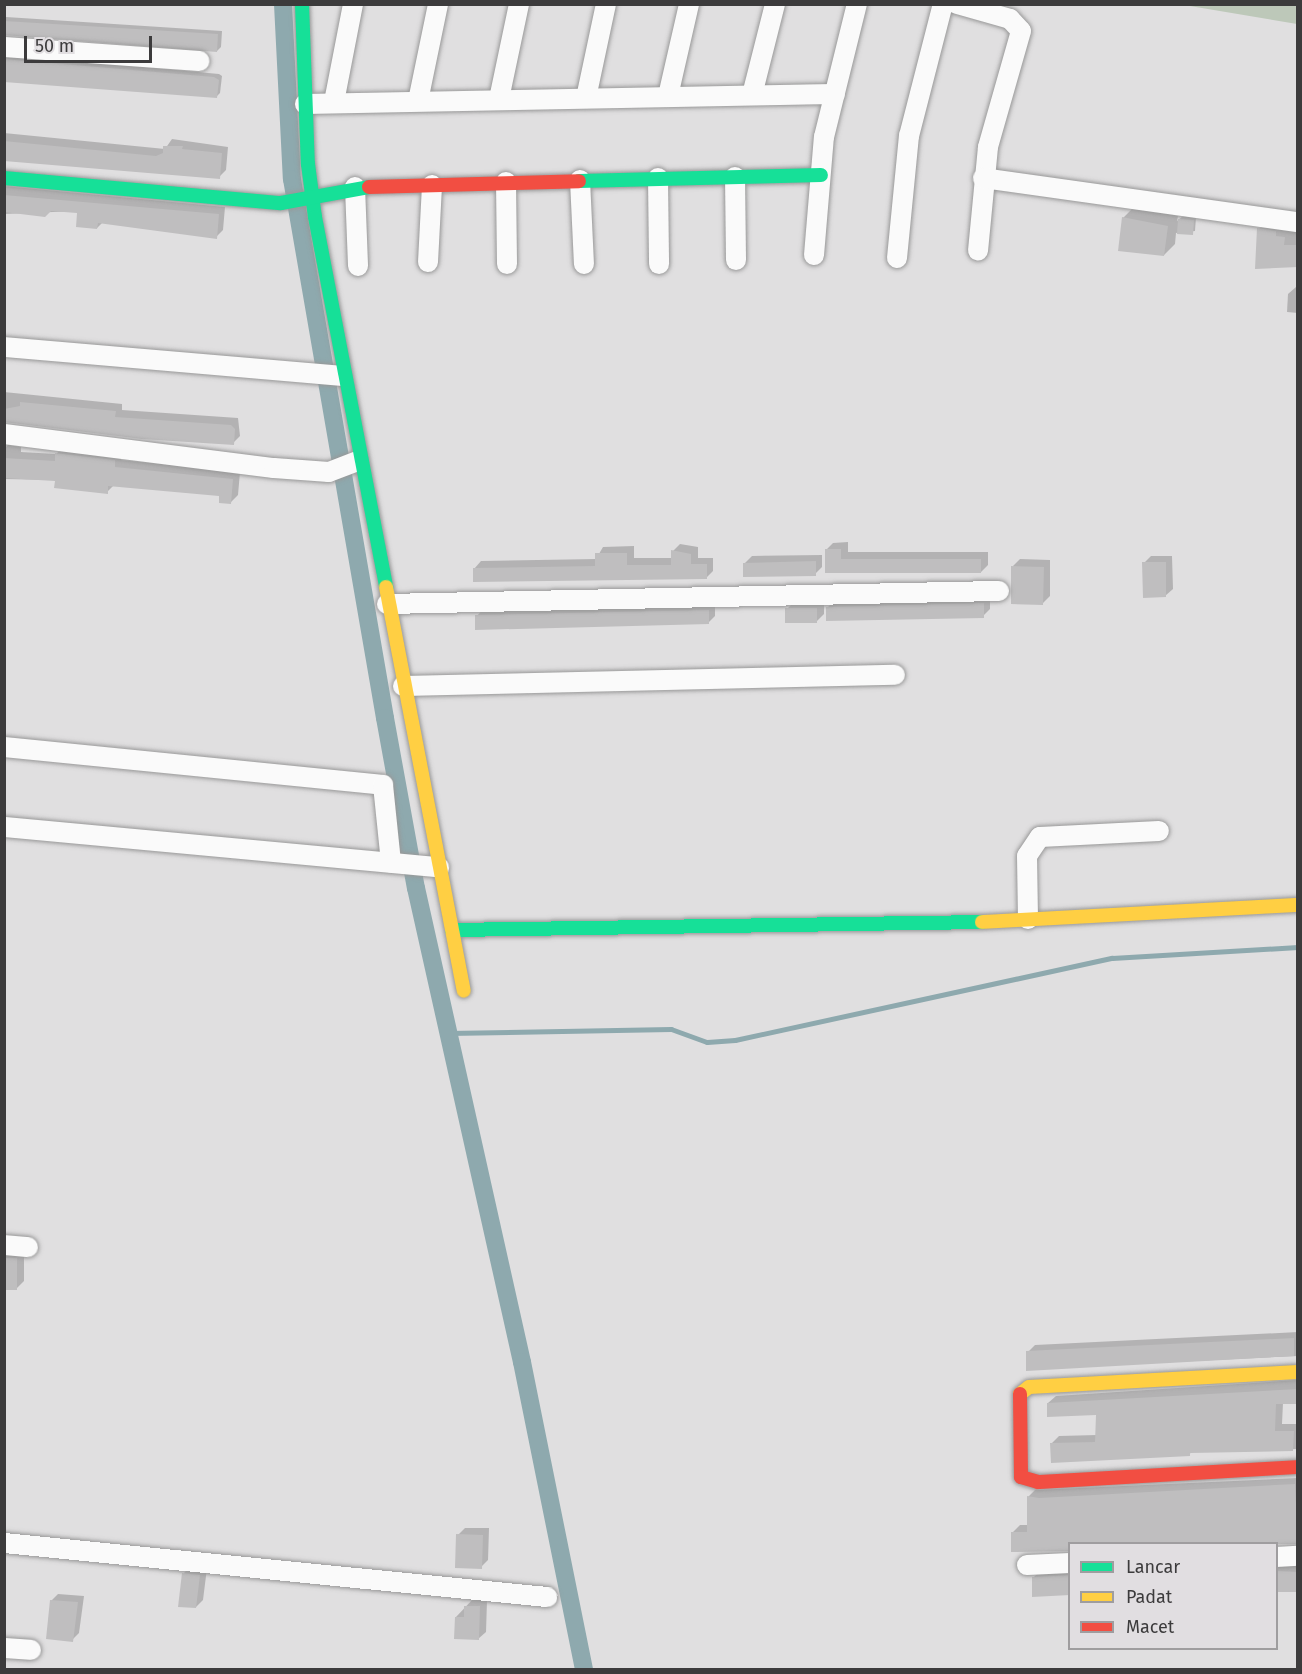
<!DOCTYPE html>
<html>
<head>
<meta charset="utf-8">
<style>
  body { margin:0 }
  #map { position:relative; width:1302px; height:1674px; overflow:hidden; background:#e0dfe0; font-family:"Fira Sans",sans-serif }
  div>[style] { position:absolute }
  .forest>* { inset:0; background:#bdc8b9 }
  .shadow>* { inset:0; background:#0003 }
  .stream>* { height:5px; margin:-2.5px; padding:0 2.5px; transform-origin:2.5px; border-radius:2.5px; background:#8ea9ae }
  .canal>* { height:18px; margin:-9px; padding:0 9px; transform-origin:9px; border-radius:9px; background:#8ea9ae }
  .building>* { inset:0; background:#bfbebf }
  .roads { filter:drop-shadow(0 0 2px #989898) drop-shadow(0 0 2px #989898) }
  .street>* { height:20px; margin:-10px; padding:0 10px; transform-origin:10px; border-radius:10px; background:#fafafa }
  .fast>* { height:14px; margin:-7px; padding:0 7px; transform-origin:7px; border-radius:7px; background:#16e098 }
  .slow>* { height:14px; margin:-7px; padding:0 7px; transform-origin:7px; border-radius:7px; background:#ffcf43 }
  .jam>* { height:14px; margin:-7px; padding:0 7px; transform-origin:7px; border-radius:7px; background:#f24e42 }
  span { translate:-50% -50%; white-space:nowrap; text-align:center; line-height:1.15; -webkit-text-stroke:6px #e1dee1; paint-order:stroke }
  .frame { position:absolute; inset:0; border:6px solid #3c3b3c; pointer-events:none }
  .legend { position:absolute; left:1068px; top:1542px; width:210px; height:108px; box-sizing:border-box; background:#e1dee1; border:2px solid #9f9d9f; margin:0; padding:8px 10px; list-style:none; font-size:18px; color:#3c3b3c }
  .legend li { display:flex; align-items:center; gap:12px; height:30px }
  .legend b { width:30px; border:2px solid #9f9d9f }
  .scale { position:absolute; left:24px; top:36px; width:128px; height:27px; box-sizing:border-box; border:3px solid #3c3b3c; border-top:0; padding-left:8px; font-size:18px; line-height:21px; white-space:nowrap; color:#3c3b3c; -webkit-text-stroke:4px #e1dee1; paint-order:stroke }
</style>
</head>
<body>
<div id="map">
  <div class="forest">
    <i style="clip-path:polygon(1184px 5px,1297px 5px,1297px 24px)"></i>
  </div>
  <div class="shadow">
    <i style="clip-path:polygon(4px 7px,6px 17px,222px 31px,221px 47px,217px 51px,4px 34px)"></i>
    <i style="clip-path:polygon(4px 54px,219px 74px,222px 76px,220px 93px,216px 97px,4px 81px)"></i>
    <i style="clip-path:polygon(4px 133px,165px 149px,172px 139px,228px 147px,226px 170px,219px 177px,4px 159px)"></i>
    <i style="clip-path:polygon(4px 186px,225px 207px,223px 230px,216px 237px,103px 222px,97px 228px,78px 211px,4px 214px)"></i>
    <i style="clip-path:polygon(1134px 207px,1178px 216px,1177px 221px,1183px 216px,1196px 217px,1195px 231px,1176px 233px,1175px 244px,1164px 255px,1123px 218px)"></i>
    <i style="clip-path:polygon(1266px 222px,1298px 230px,1298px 266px,1259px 229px)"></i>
    <i style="clip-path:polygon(1296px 287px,1298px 313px,1287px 312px,1288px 294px)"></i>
    <i style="clip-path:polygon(4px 392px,122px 404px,122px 410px,238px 418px,240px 436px,233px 443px,4px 421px)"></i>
    <i style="clip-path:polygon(8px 445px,21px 447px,21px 452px,56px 454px,64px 447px,122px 453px,121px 460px,240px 472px,238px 495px,231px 502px,221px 495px,114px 485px,107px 492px,56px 480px,4px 479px,4px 449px)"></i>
    <i style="clip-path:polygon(848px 542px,848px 552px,988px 552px,988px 565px,981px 572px,827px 572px,826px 550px,833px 543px)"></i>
    <i style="clip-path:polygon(680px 544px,698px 547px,698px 558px,713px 558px,713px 571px,706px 578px,474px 569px,481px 561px,596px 559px,603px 547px,634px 546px,634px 558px,673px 558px,673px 551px)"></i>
    <i style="clip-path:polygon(822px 555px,822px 567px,815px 574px,745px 563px,752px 556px)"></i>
    <i style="clip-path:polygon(1151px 556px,1172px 556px,1173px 589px,1165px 596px,1144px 563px)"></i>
    <i style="clip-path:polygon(1020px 559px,1050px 560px,1050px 596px,1042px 604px,1013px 566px)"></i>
    <i style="clip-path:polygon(990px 597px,990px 609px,983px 616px,828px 607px,835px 600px)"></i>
    <i style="clip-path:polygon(794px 602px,824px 602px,824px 614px,817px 621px,787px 609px)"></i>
    <i style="clip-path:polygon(715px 603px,715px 616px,708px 623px,477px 616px,484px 608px)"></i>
    <i style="clip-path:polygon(4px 1252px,24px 1252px,24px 1281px,17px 1288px,4px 1288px)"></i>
    <i style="clip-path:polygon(1298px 1332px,1298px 1356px,1028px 1369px,1028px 1352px,1035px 1345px)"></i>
    <i style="clip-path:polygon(1298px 1380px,1298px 1403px,1283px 1403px,1282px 1424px,1298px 1424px,1298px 1449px,1192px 1451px,1189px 1455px,1052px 1443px,1059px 1436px,1097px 1435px,1097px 1414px,1048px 1403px,1056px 1396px)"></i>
    <i style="clip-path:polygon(1298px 1478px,1298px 1542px,1013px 1532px,1020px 1525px,1029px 1525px,1028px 1497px,1035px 1490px)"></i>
    <i style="clip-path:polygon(465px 1528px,489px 1528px,488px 1560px,481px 1567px,458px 1535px)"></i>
    <i style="clip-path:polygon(1276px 1563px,1298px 1563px,1298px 1589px,1276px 1590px)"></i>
    <i style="clip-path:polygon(191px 1566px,207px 1568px,203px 1600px,196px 1607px,184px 1573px)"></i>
    <i style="clip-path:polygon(1070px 1569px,1070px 1594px,1034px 1577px,1041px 1570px)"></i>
    <i style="clip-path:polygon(58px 1594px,84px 1596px,79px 1633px,72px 1640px,51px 1601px)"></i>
    <i style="clip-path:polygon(473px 1599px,487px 1600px,486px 1632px,478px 1639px,456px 1617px)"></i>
  </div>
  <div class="stream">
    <i style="left:448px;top:1033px;width:223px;rotate:-1deg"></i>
    <i style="left:671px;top:1029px;width:38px;rotate:20deg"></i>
    <i style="left:707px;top:1042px;width:28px;rotate:-4deg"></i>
    <i style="left:735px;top:1040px;width:386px;rotate:-12.3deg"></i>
    <i style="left:1112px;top:958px;width:186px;rotate:-3.4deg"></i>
  </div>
  <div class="canal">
    <i style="left:283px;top:4px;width:175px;rotate:87.1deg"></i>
    <i style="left:292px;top:179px;width:547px;rotate:80.21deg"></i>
    <i style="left:385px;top:718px;width:173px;rotate:79.7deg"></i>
    <i style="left:416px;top:888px;width:486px;rotate:77.4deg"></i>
    <i style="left:522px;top:1362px;width:314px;rotate:78.6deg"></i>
  </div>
  <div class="building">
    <i style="clip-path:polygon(4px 21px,218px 34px,217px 52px,4px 35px)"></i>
    <i style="clip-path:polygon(4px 59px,214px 77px,219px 80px,217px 98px,4px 82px)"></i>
    <i style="clip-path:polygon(4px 141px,156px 156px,163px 153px,163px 146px,183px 146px,182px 149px,222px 153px,220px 179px,4px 161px)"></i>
    <i style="clip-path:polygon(4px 195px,219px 214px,217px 239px,98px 223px,97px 229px,76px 227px,77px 213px,51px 211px,45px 217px,4px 212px)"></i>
    <i style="clip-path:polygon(1122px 217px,1168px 226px,1164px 256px,1118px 251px)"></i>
    <i style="clip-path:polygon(1178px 219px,1194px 220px,1193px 235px,1177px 234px)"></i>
    <i style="clip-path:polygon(1257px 228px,1276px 231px,1276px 236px,1285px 237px,1284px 245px,1298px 245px,1298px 267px,1255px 269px)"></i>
    <i style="clip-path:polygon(20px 402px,116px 411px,115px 417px,231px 425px,235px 429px,234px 445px,142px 439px,4px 422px,4px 409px,20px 406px)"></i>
    <i style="clip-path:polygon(55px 453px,115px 460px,115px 467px,233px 479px,231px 504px,219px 503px,219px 496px,108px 486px,108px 494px,54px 488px,55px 481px,4px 478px,4px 458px,55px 461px)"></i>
    <i style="clip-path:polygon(825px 549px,841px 549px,841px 559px,981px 559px,981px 573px,825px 573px)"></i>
    <i style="clip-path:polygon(671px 550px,691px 554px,691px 564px,707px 564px,707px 579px,473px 582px,473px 568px,595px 566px,595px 553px,627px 553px,627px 565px,671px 565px)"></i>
    <i style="clip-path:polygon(816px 561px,816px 576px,743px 577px,743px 563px)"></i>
    <i style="clip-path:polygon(1142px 562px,1166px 562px,1166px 597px,1143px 598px)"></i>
    <i style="clip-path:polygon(1011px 566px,1044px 567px,1043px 605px,1011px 604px)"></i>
    <i style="clip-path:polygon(984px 603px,984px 618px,826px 621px,826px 607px)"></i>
    <i style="clip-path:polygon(785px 608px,817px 608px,817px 623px,785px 623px)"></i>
    <i style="clip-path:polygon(709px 610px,709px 624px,475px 630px,475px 615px)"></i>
    <i style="clip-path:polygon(4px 1258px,17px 1258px,17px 1290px,4px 1290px)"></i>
    <i style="clip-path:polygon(1294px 1338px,1294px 1356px,1026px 1371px,1026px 1351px)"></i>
    <i style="clip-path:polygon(1298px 1389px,1298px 1404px,1276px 1404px,1275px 1431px,1294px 1431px,1293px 1451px,1190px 1453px,1190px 1456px,1051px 1463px,1050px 1443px,1095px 1442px,1096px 1415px,1047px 1417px,1047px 1403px)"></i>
    <i style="clip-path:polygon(1295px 1484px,1298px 1544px,1070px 1544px,1070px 1551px,1011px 1552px,1011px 1532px,1027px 1532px,1027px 1496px,1039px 1498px)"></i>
    <i style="clip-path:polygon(456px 1534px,483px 1535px,482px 1569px,455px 1568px)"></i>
    <i style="clip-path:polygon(1278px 1571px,1297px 1572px,1296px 1592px,1278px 1592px)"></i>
    <i style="clip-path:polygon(182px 1573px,200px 1575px,196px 1608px,178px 1607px)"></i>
    <i style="clip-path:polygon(1070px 1575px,1070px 1595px,1032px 1597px,1032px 1577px)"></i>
    <i style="clip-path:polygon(50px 1600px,78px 1602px,73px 1642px,46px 1639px)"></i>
    <i style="clip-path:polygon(464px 1606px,480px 1606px,479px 1640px,454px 1639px,455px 1617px,464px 1617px)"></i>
  </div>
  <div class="roads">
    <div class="street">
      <i style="left:957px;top:4px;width:55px;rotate:15.8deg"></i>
      <i style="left:1010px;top:19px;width:16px;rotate:47deg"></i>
      <i style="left:1021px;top:31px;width:121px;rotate:105.9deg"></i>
      <i style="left:988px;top:147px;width:104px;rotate:95.5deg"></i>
      <i style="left:4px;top:47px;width:196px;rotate:4.1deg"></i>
      <i style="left:752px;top:95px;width:94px;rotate:-75.8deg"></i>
      <i style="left:668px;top:96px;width:94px;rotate:-77.1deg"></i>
      <i style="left:586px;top:98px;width:96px;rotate:-78deg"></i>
      <i style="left:499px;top:99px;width:97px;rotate:-78.1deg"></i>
      <i style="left:418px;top:101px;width:99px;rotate:-78.3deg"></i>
      <i style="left:334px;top:102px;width:100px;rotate:-79deg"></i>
      <i style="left:305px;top:104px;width:530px;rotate:-1.08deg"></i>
      <i style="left:735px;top:177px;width:83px;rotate:89.3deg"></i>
      <i style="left:658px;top:178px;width:86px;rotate:89.3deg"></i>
      <i style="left:983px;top:178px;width:318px;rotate:8deg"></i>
      <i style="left:580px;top:180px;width:84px;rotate:87.3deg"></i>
      <i style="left:506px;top:182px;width:82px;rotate:89.3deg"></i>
      <i style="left:355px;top:187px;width:79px;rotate:87.8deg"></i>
      <i style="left:814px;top:255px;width:118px;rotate:-85.2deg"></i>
      <i style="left:824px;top:137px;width:137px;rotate:-76.1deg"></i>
      <i style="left:897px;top:258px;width:123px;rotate:-84.4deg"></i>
      <i style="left:909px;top:136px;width:136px;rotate:-75.6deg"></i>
      <i style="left:428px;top:262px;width:77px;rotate:-87deg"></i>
      <i style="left:4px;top:347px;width:339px;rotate:4.9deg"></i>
      <i style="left:4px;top:434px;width:272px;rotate:7.2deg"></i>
      <i style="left:274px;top:468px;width:55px;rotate:4.2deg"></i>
      <i style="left:329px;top:472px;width:31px;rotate:-21deg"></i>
      <i style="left:387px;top:604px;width:612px;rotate:-1.22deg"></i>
      <i style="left:403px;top:686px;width:492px;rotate:-1.3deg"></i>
      <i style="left:4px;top:747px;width:381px;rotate:5.7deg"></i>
      <i style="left:383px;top:785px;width:78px;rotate:84.1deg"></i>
      <i style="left:4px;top:827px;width:437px;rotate:5.3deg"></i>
      <i style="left:1028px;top:919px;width:63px;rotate:-90.9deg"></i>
      <i style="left:1027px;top:856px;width:23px;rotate:-56deg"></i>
      <i style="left:1040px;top:837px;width:119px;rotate:-2.9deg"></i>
      <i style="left:4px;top:1245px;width:24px;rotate:5deg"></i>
      <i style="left:4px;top:1543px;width:546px;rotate:5.68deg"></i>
      <i style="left:1276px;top:1557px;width:22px;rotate:-3deg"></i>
      <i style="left:1027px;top:1565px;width:43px;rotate:-2.7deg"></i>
      <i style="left:4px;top:1648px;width:27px;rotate:4deg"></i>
    </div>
    <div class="fast">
      <i style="left:302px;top:4px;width:160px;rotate:87.9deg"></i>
      <i style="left:308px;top:164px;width:53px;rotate:82.5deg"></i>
      <i style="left:315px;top:217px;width:377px;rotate:79.1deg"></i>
      <i style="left:4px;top:178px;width:278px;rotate:5.2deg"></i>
      <i style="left:281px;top:203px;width:89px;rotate:-10.3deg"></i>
      <i style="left:579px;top:181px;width:242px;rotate:-1.4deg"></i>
      <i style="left:452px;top:930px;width:530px;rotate:-0.86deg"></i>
    </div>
    <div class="slow">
      <i style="left:386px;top:587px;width:411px;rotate:79.1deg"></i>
      <i style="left:982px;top:922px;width:316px;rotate:-3.1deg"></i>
      <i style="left:1020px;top:1394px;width:11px;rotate:-38deg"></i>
      <i style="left:1029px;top:1387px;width:269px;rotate:-3.2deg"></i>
    </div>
    <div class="jam">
      <i style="left:369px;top:187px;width:210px;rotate:-1.6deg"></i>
      <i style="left:1020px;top:1394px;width:83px;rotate:89.3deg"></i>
      <i style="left:1021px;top:1477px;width:18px;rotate:16deg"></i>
      <i style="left:1038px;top:1482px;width:260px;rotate:-3.3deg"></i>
    </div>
  </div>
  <div class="frame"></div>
  <ul class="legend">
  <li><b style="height:8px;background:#16e098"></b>Lancar</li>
  <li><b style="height:8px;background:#ffcf43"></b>Padat</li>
  <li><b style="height:8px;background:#f24e42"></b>Macet</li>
  </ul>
  <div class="scale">50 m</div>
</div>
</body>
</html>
